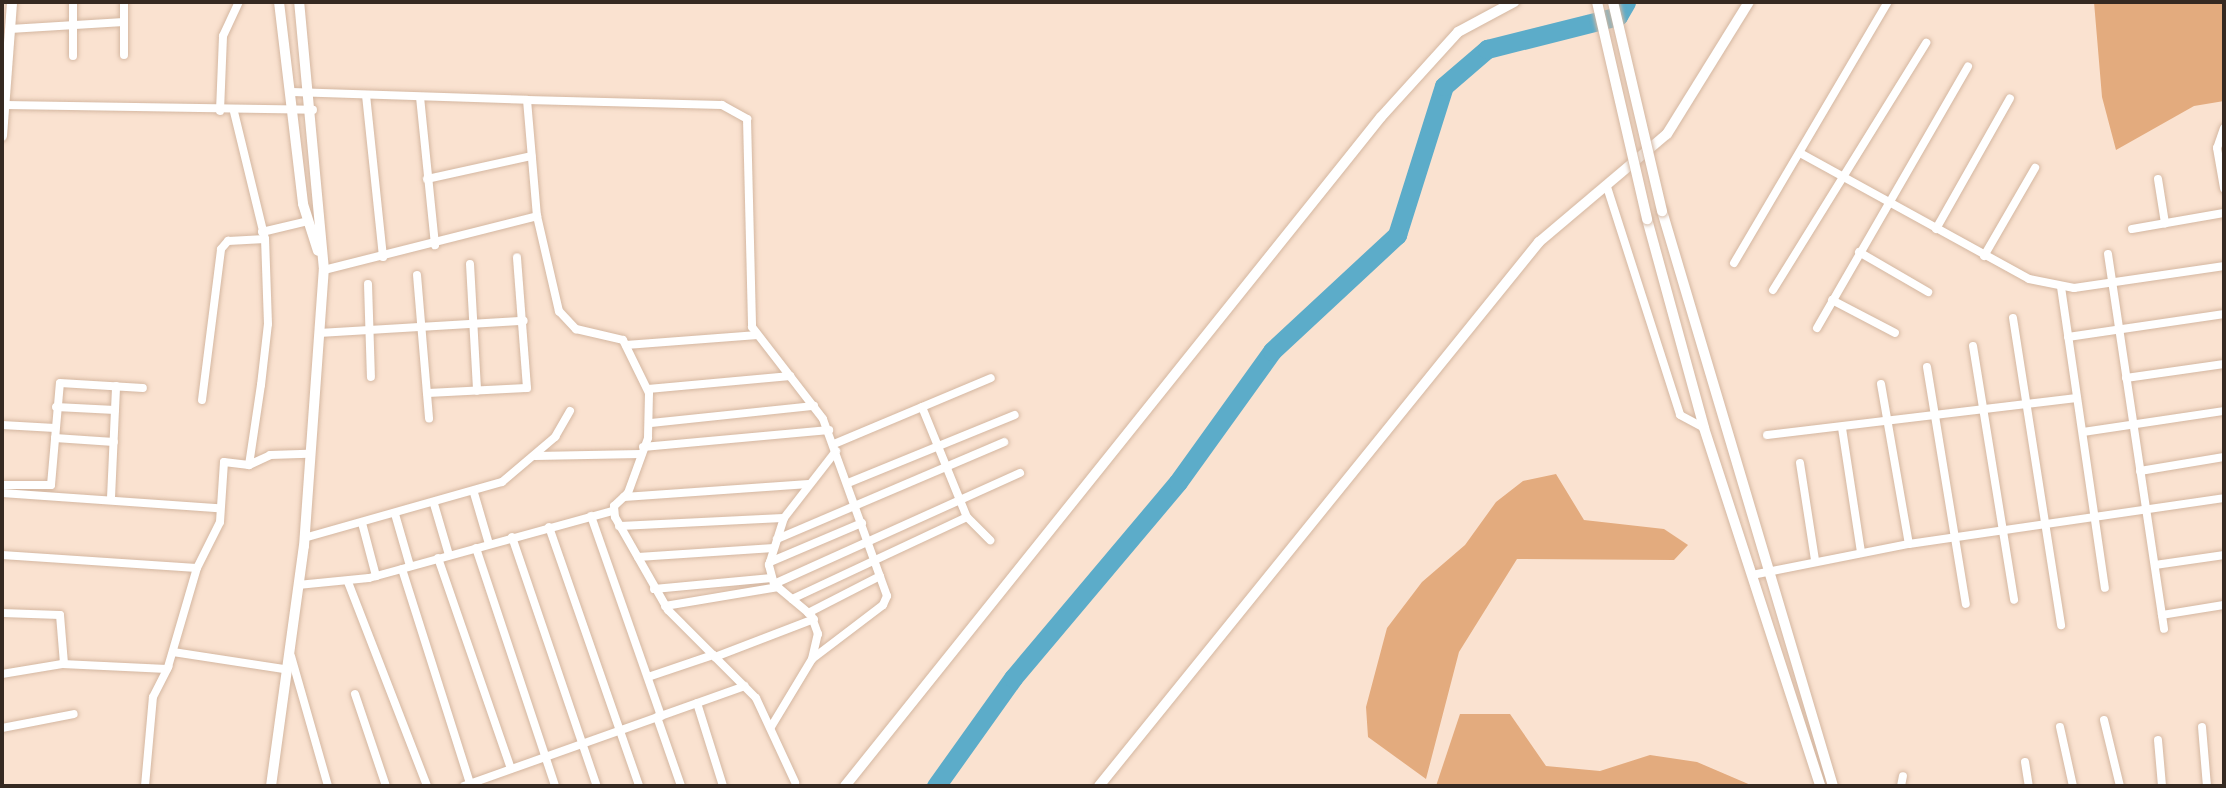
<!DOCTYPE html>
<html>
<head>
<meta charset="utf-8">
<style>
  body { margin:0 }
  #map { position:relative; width:2226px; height:788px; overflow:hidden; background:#fae2d0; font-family:Lora,serif }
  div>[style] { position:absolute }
  .forest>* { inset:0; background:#e3ab7e }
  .river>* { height:19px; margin:-9.5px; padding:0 9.5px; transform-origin:9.5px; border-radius:9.5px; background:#5cacc9 }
  .roads { filter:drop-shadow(0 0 2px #d4b7a1) drop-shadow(0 0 2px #d4b7a1) }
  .street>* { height:8px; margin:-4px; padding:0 4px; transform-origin:4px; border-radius:4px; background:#fff }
  .secondary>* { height:10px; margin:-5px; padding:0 5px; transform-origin:5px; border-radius:5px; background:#fff }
  .bridges { filter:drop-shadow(0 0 2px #d4b7a1) drop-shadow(0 0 2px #d4b7a1) }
  .secondary-bridge>* { height:10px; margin:-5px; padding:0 5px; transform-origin:5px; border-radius:5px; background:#fff }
  span { translate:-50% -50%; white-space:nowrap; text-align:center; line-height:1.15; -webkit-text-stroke:5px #fef2e9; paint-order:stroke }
  .frame { position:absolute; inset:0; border:4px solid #352921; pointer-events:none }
</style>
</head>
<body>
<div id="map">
  <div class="forest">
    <i style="clip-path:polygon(2094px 2px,2224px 2px,2224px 101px,2194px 106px,2116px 150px,2102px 97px)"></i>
    <i style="clip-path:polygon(1556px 474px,1584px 520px,1664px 529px,1688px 545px,1674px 560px,1517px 559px,1459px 652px,1426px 779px,1368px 737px,1366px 707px,1387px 628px,1422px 582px,1465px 545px,1496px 502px,1523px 481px)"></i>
    <i style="clip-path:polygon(1460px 714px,1510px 714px,1546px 766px,1600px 771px,1650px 755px,1697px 762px,1753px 786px,1436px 786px)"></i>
  </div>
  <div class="river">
    <i style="left:936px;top:786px;width:133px;rotate:-54.5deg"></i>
    <i style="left:1013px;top:678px;width:256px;rotate:-49.9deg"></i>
    <i style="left:1178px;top:482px;width:161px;rotate:-54.3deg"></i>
    <i style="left:1272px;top:351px;width:171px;rotate:-42.9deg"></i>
    <i style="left:1397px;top:235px;width:156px;rotate:-72.5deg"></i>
    <i style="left:1444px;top:86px;width:57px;rotate:-40.7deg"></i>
    <i style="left:1487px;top:49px;width:135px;rotate:-14.1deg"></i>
    <i style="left:1618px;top:16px;width:16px;rotate:-60deg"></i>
  </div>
  <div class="roads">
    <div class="street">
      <i style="left:10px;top:29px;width:114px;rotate:-3.5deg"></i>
      <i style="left:124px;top:55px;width:53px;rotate:-90deg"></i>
      <i style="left:73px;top:56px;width:54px;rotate:-90deg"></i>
      <i style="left:292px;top:92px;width:235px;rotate:1.9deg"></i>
      <i style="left:527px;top:100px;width:116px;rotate:85.1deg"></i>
      <i style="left:537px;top:216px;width:98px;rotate:77deg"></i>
      <i style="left:559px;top:311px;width:25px;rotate:47deg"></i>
      <i style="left:576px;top:329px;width:48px;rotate:13.2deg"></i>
      <i style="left:623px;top:340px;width:59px;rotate:63.9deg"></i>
      <i style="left:649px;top:393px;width:45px;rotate:91.3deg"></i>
      <i style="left:648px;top:438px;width:59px;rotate:110deg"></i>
      <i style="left:628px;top:493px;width:19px;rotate:137deg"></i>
      <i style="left:614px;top:506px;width:11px;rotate:85deg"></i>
      <i style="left:615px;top:517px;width:107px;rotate:60.3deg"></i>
      <i style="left:668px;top:610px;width:124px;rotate:45deg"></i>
      <i style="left:756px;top:698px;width:93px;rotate:65.1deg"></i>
      <i style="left:366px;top:95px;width:163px;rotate:84deg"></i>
      <i style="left:420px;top:97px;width:149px;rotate:84.2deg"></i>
      <i style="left:527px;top:100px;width:195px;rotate:1.5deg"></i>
      <i style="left:722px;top:105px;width:29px;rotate:29deg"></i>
      <i style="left:747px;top:119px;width:208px;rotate:88.6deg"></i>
      <i style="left:752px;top:327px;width:116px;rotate:52.3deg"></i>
      <i style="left:823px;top:419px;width:188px;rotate:70.1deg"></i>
      <i style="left:887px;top:596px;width:10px;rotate:114deg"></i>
      <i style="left:883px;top:605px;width:89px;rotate:142.7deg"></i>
      <i style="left:5px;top:105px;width:308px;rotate:0.9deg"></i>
      <i style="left:220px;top:111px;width:75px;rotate:-87.7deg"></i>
      <i style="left:223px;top:36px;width:38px;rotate:-65deg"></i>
      <i style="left:2224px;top:128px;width:21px;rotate:109deg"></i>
      <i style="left:2217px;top:148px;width:41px;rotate:80.1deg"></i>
      <i style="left:1800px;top:153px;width:261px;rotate:28.8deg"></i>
      <i style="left:2029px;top:279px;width:46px;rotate:11.3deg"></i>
      <i style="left:2074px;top:288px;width:152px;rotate:-8.3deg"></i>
      <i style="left:427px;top:179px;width:107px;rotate:-12.4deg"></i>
      <i style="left:2158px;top:179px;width:45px;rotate:81deg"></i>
      <i style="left:1607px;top:187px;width:239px;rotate:72.2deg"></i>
      <i style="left:1680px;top:415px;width:27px;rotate:28deg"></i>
      <i style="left:1936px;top:229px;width:150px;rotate:-60.5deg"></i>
      <i style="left:2132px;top:229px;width:93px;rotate:-9.9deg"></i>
      <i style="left:262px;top:232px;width:47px;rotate:-13.4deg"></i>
      <i style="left:1859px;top:252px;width:80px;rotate:30.1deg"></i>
      <i style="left:2108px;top:254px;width:379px;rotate:81.5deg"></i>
      <i style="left:1984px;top:256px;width:102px;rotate:-59.9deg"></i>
      <i style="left:1734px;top:263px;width:303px;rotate:-59.5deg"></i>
      <i style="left:470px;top:264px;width:127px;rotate:86.8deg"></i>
      <i style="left:324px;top:270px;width:220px;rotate:-14.2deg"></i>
      <i style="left:417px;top:275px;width:144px;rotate:85.2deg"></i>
      <i style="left:368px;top:284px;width:93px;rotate:88.2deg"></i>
      <i style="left:2061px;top:287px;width:304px;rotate:81.7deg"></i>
      <i style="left:1773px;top:290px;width:291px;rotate:-58.2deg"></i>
      <i style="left:1832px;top:300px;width:71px;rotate:27.6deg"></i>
      <i style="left:2013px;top:318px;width:311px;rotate:81.1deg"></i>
      <i style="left:1817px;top:328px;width:302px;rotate:-60deg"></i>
      <i style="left:319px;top:333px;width:205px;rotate:-3.4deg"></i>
      <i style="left:2068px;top:337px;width:158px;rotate:-8.4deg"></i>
      <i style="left:626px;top:345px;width:132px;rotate:-4.3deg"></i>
      <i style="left:1973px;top:346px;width:257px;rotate:80.8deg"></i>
      <i style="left:1927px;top:367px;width:240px;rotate:80.7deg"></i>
      <i style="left:2126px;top:378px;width:99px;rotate:-8.1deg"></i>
      <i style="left:1881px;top:384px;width:162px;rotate:80.1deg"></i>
      <i style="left:648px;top:389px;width:143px;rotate:-5.2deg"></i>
      <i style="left:427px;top:393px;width:100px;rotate:-2.9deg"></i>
      <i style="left:527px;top:388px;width:131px;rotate:-94.4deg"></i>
      <i style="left:202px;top:400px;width:152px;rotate:-82.8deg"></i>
      <i style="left:221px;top:249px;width:11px;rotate:-49deg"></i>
      <i style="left:228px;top:241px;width:37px;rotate:-3deg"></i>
      <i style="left:56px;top:407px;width:59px;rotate:2.9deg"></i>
      <i style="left:922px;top:407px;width:119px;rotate:67.8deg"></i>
      <i style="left:967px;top:517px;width:33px;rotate:45deg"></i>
      <i style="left:651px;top:423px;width:164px;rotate:-6deg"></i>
      <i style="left:2px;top:425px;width:53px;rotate:3.2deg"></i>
      <i style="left:1842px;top:428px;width:125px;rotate:81.3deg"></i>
      <i style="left:2083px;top:432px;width:143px;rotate:-8.5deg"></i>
      <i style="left:1767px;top:435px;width:312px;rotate:-6.8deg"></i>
      <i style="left:55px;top:438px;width:59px;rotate:3.9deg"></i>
      <i style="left:834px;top:444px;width:170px;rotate:-22.8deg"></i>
      <i style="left:643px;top:447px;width:187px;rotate:-5.2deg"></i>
      <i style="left:535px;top:456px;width:106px;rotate:-1.1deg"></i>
      <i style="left:1800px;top:463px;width:98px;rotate:81.2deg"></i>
      <i style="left:249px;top:465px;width:23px;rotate:-25deg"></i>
      <i style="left:270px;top:455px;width:38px;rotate:-2deg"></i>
      <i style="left:2140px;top:471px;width:85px;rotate:-9.5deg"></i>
      <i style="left:848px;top:483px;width:180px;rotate:-22.2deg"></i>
      <i style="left:4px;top:485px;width:47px"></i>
      <i style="left:51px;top:485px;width:102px;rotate:-85deg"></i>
      <i style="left:60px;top:383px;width:83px;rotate:3.4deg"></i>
      <i style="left:2px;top:493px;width:217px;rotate:4deg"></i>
      <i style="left:474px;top:493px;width:53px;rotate:73.6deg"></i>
      <i style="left:624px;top:497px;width:185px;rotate:-4deg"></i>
      <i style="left:111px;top:498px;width:112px;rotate:-87.4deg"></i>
      <i style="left:434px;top:504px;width:53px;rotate:73.6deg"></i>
      <i style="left:395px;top:514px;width:54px;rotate:73.9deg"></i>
      <i style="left:591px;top:516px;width:212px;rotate:70.7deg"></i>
      <i style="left:362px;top:523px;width:55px;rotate:75.2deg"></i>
      <i style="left:619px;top:526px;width:165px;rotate:-2.8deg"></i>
      <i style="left:549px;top:527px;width:274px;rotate:70.8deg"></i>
      <i style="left:512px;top:537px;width:263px;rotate:71.2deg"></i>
      <i style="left:304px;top:538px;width:206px;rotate:-15.8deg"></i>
      <i style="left:502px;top:482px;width:70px;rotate:-40.3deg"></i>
      <i style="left:555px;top:437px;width:30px;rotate:-60deg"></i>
      <i style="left:777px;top:539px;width:247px;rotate:-23.1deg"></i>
      <i style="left:476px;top:548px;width:251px;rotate:71.6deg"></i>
      <i style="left:2px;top:555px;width:195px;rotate:3.8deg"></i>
      <i style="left:638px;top:557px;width:136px;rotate:-3.8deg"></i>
      <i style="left:438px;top:558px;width:223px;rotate:70.9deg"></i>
      <i style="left:770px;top:562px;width:100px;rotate:-23deg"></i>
      <i style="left:2155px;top:565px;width:70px;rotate:-8.2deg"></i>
      <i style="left:402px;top:569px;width:225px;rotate:72.4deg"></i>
      <i style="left:1752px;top:575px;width:160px;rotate:-11.2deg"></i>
      <i style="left:1909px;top:544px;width:318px;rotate:-8.3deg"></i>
      <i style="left:348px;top:582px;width:219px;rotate:68.8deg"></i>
      <i style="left:774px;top:584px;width:270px;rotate:-24.3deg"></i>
      <i style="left:298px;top:585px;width:71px;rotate:-5.6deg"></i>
      <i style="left:369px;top:578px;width:253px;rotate:-15.4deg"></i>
      <i style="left:654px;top:589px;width:118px;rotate:-5.4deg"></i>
      <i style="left:792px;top:599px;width:193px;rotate:-25.1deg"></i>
      <i style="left:665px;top:606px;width:115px;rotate:-9.5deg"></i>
      <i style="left:2px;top:613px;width:58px;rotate:2deg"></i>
      <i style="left:60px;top:615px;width:49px;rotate:85.3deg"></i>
      <i style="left:808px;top:613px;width:81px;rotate:-27.2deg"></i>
      <i style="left:2162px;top:615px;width:63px;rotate:-9.2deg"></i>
      <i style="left:173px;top:652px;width:112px;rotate:8.7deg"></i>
      <i style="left:291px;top:656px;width:135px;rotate:74.1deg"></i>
      <i style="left:715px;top:657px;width:106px;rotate:-21deg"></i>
      <i style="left:2px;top:674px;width:61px;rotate:-9.5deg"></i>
      <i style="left:62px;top:664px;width:105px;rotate:2.7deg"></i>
      <i style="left:648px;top:677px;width:69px;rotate:-18.7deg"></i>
      <i style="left:355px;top:694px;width:97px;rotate:71.4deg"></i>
      <i style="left:697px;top:703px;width:87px;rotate:72.6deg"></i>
      <i style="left:657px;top:717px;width:73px;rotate:70.8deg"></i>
      <i style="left:2104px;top:720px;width:68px;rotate:76.4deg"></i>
      <i style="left:771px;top:727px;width:79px;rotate:-58.9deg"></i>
      <i style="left:812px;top:659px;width:26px;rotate:-77deg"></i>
      <i style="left:818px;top:634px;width:20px;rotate:-110deg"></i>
      <i style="left:811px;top:615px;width:48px;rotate:-140deg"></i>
      <i style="left:774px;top:584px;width:20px;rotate:-105deg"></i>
      <i style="left:769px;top:565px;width:49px;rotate:-72.3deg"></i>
      <i style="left:784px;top:518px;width:85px;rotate:-52.2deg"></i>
      <i style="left:2060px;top:727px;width:60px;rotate:77.6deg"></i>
      <i style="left:2202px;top:727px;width:59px;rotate:85.2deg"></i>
      <i style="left:2px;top:728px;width:73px;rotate:-11deg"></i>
      <i style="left:2158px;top:740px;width:46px;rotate:85deg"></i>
      <i style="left:2025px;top:762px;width:24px;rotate:81deg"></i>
      <i style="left:145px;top:786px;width:89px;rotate:-84.9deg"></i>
      <i style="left:153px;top:697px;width:34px;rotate:-63deg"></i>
      <i style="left:168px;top:667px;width:103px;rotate:-73.7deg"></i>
      <i style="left:197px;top:568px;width:51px;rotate:-63.4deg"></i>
      <i style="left:220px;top:522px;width:60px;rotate:-86.2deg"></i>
      <i style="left:224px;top:462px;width:25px;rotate:7deg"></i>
      <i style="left:249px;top:465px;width:81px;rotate:-81.5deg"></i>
      <i style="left:261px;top:385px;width:61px;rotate:-83.5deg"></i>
      <i style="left:268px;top:324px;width:85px;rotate:-92deg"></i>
      <i style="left:265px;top:239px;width:131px;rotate:-103.7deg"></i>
      <i style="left:464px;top:786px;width:298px;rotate:-19.6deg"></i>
      <i style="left:1901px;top:786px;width:10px;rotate:-79deg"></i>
    </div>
    <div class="secondary">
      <i style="left:279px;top:2px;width:203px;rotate:83.2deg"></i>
      <i style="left:303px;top:204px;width:49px;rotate:72.3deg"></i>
      <i style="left:2px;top:136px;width:134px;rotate:-85.7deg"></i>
      <i style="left:1662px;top:211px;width:600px;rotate:73.44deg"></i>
      <i style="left:1647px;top:219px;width:217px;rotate:74.7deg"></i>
      <i style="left:1704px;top:428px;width:376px;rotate:72deg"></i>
      <i style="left:271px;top:786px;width:242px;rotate:-82.2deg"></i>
      <i style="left:304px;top:546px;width:277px;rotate:-85.9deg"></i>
      <i style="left:324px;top:270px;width:269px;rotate:-95.3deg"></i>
      <i style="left:845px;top:786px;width:857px;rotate:-51.3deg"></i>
      <i style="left:1381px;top:117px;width:115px;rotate:-47.8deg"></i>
      <i style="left:1458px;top:32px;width:64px;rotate:-28.2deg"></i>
      <i style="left:1099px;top:786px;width:700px;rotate:-51.03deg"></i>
      <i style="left:1539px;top:242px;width:167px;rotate:-40.2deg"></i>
      <i style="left:1667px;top:134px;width:155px;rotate:-58.2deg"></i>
    </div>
  </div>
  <div class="bridges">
    <div class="secondary-bridge">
      <i style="left:1597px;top:2px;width:223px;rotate:77deg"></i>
      <i style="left:1613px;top:2px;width:215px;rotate:76.8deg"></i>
    </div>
  </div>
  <div class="frame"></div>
</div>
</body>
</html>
